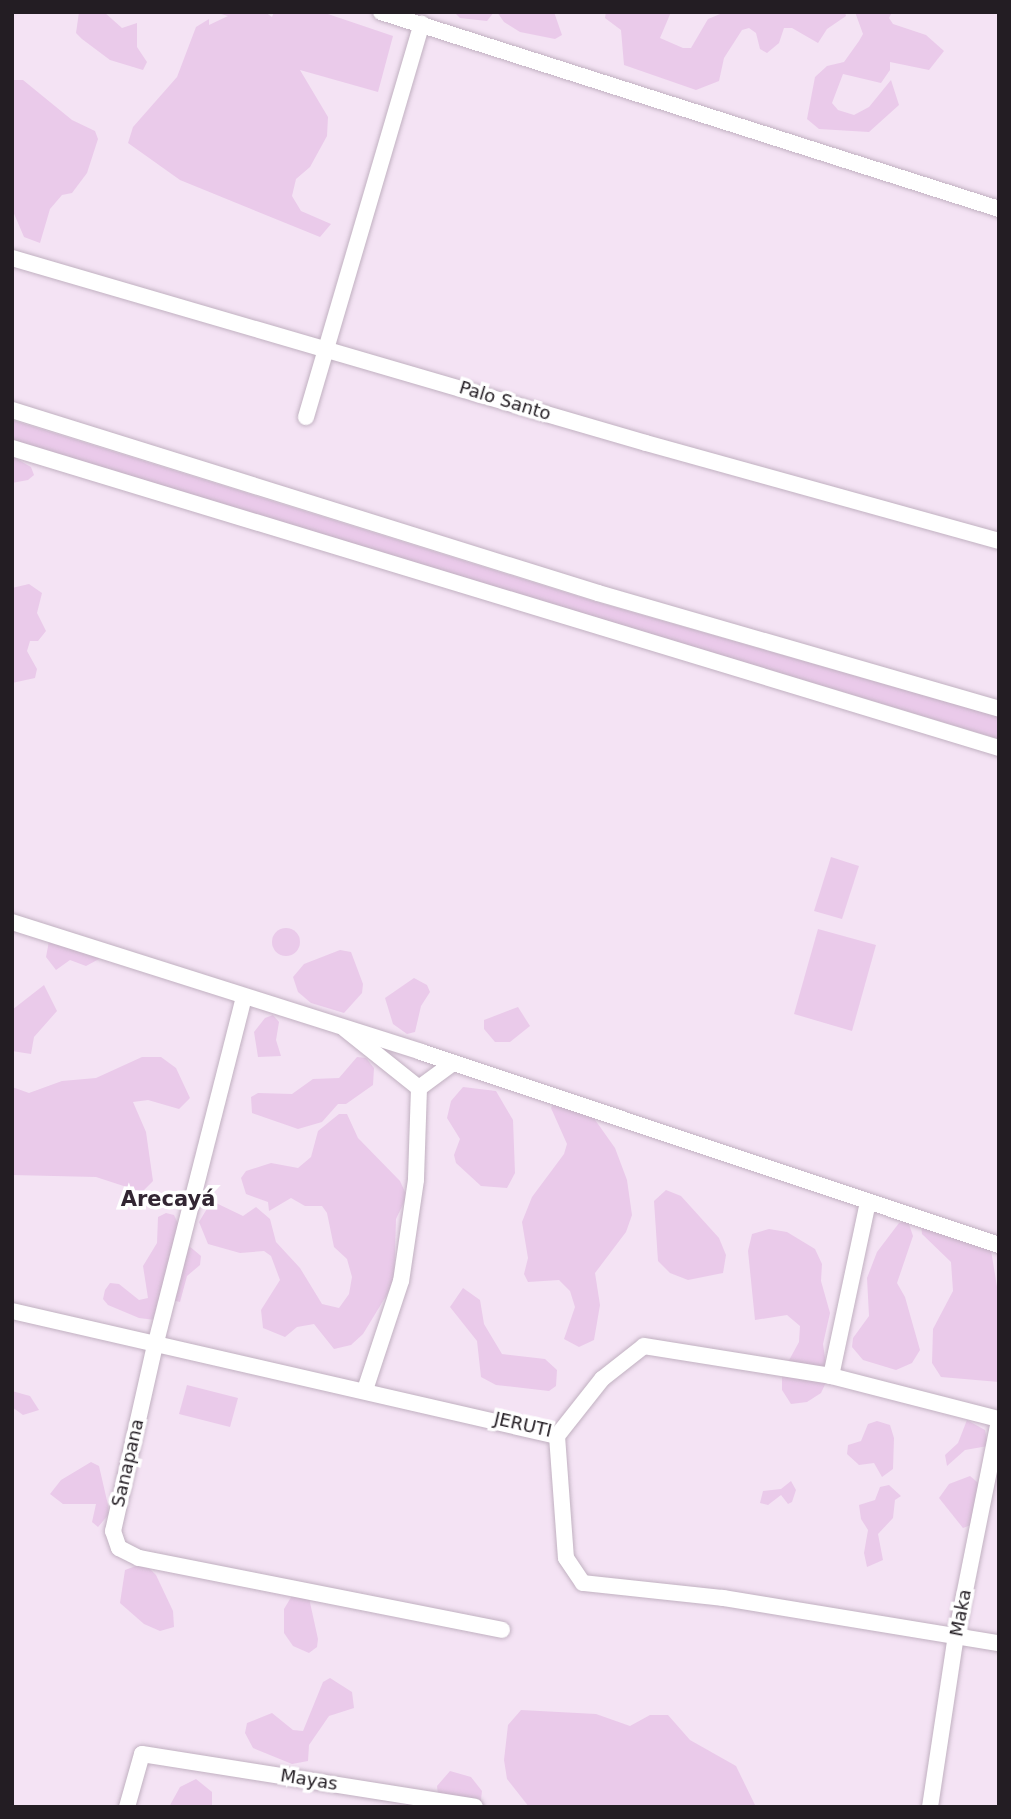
<!DOCTYPE html>
<html>
<head>
<meta charset="utf-8">
<style>
  body { margin:0 }
  #map { position:relative; width:1011px; height:1819px; overflow:hidden; background:#f4e3f4; font-family:"DejaVu Sans",sans-serif }
  div>[style] { position:absolute }
  .green>* { inset:0; background:#eacaea }
  .round { border-radius:50% }
  .roads { filter:drop-shadow(0 0 2px #c1b1c1) drop-shadow(0 0 2px #c1b1c1) }
  .minor>* { height:16px; margin:-8px; padding:0 8px; transform-origin:8px; border-radius:8px; background:#fff }
  span { translate:-50% -50%; white-space:nowrap; text-align:center; line-height:1.15; -webkit-text-stroke:7px #fff; paint-order:stroke }
  .street-label { font-size:18px; color:#231d23 }
  .quarter-label { font-size:21px; color:#322532; font-weight:700 }
  .frame { position:absolute; inset:0; border:14px solid #231d23; pointer-events:none }
</style>
</head>
<body>
<div id="map">
  <div class="green">
    <i style="clip-path:polygon(79px 12px,104px 12px,122px 28px,137px 23px,137px 47px,147px 62px,143px 70px,110px 60px,82px 39px,76px 33px)"></i>
    <i style="clip-path:polygon(214px 12px,265px 12px,272px 17px,274px 12px,322px 12px,393px 36px,378px 92px,300px 70px,328px 117px,327px 136px,310px 167px,296px 179px,292px 196px,301px 211px,331px 224px,320px 237px,180px 180px,128px 143px,133px 127px,177px 77px,196px 27px,209px 19px,209px 25px,228px 16px)"></i>
    <i style="clip-path:polygon(454px 12px,494px 12px,487px 21px,460px 18px)"></i>
    <i style="clip-path:polygon(497px 12px,554px 12px,562px 35px,555px 39px,520px 32px,504px 22px)"></i>
    <i style="clip-path:polygon(606px 12px,671px 12px,660px 38px,683px 48px,691px 48px,708px 19px,725px 12px,845px 12px,846px 16px,827px 29px,818px 43px,792px 28px,784px 28px,779px 43px,767px 53px,760px 49px,756px 33px,749px 28px,742px 30px,724px 58px,719px 81px,696px 90px,624px 65px,621px 30px,605px 18px)"></i>
    <i style="clip-path:polygon(855px 12px,892px 12px,889px 18px,893px 24px,926px 35px,944px 51px,929px 70px,890px 62px,890px 70px,881px 83px,843px 74px,832px 103px,838px 110px,854px 115px,869px 107px,891px 80px,899px 105px,869px 132px,819px 129px,807px 119px,815px 77px,827px 66px,844px 62px,859px 41px,863px 34px)"></i>
    <i style="clip-path:polygon(12px 80px,23px 80px,72px 120px,95px 131px,98px 139px,87px 173px,72px 193px,62px 195px,50px 209px,40px 243px,24px 237px,12px 209px)"></i>
    <i style="clip-path:polygon(12px 420px,593px 601px,999px 717px,999px 739px,12px 441px)"></i>
    <i style="clip-path:polygon(12px 456px,31px 467px,34px 475px,28px 480px,12px 483px)"></i>
    <i style="clip-path:polygon(29px 584px,42px 593px,37px 613px,46px 631px,38px 641px,30px 641px,27px 651px,37px 669px,35px 678px,12px 683px,12px 588px)"></i>
    <i style="clip-path:polygon(831px 857px,859px 866px,842px 919px,814px 911px)"></i>
    <i class="round" style="left:272px;top:928px;width:28px;height:28px"></i>
    <i style="clip-path:polygon(818px 929px,876px 945px,852px 1031px,794px 1014px)"></i>
    <i style="clip-path:polygon(49px 941px,98px 951px,99px 959px,86px 966px,70px 960px,56px 970px,46px 957px)"></i>
    <i style="clip-path:polygon(340px 950px,351px 952px,363px 984px,362px 993px,344px 1013px,311px 1003px,298px 992px,293px 977px,304px 964px)"></i>
    <i style="clip-path:polygon(414px 978px,427px 985px,430px 992px,421px 1006px,415px 1032px,407px 1034px,393px 1024px,385px 998px)"></i>
    <i style="clip-path:polygon(44px 985px,57px 1011px,34px 1037px,31px 1054px,12px 1051px,12px 1010px)"></i>
    <i style="clip-path:polygon(518px 1007px,530px 1026px,510px 1042px,495px 1042px,484px 1029px,484px 1020px)"></i>
    <i style="clip-path:polygon(273px 1015px,279px 1022px,276px 1040px,281px 1056px,258px 1057px,254px 1032px,265px 1018px)"></i>
    <i style="clip-path:polygon(142px 1057px,161px 1057px,176px 1068px,190px 1098px,179px 1109px,148px 1100px,133px 1102px,146px 1132px,153px 1181px,142px 1192px,96px 1177px,12px 1175px,12px 1087px,29px 1093px,62px 1081px,96px 1078px)"></i>
    <i style="clip-path:polygon(357px 1057px,366px 1058px,374px 1068px,373px 1085px,346px 1104px,338px 1104px,322px 1122px,298px 1129px,252px 1113px,251px 1097px,258px 1093px,292px 1094px,313px 1079px,339px 1078px)"></i>
    <i style="clip-path:polygon(463px 1087px,496px 1091px,513px 1120px,515px 1173px,507px 1188px,481px 1186px,456px 1163px,454px 1155px,460px 1139px,447px 1118px,451px 1101px)"></i>
    <i style="clip-path:polygon(555px 1100px,581px 1100px,615px 1148px,627px 1180px,632px 1215px,626px 1232px,595px 1273px,600px 1305px,594px 1340px,579px 1347px,564px 1339px,575px 1307px,570px 1291px,559px 1280px,528px 1282px,524px 1274px,528px 1258px,522px 1222px,532px 1197px,564px 1154px,567px 1144px,551px 1108px)"></i>
    <i style="clip-path:polygon(339px 1114px,347px 1114px,358px 1138px,400px 1181px,407px 1196px,396px 1219px,394px 1283px,363px 1334px,351px 1345px,334px 1349px,314px 1324px,297px 1327px,285px 1337px,263px 1328px,261px 1310px,280px 1280px,271px 1256px,264px 1251px,240px 1253px,208px 1244px,199px 1222px,208px 1207px,216px 1203px,243px 1216px,256px 1207px,270px 1219px,276px 1242px,300px 1268px,322px 1304px,339px 1308px,349px 1294px,352px 1277px,347px 1259px,334px 1247px,327px 1213px,322px 1206px,305px 1206px,291px 1198px,269px 1211px,268px 1202px,246px 1194px,241px 1178px,246px 1171px,271px 1163px,298px 1168px,311px 1157px,318px 1131px)"></i>
    <i style="clip-path:polygon(666px 1190px,681px 1196px,719px 1238px,726px 1255px,723px 1273px,688px 1280px,670px 1273px,658px 1261px,654px 1201px)"></i>
    <i style="clip-path:polygon(166px 1213px,174px 1215px,188px 1245px,201px 1256px,200px 1265px,187px 1276px,180px 1302px,164px 1298px,155px 1320px,139px 1318px,108px 1305px,103px 1299px,105px 1290px,110px 1283px,119px 1284px,139px 1300px,148px 1298px,143px 1266px,157px 1243px,158px 1217px)"></i>
    <i style="clip-path:polygon(908px 1221px,913px 1236px,897px 1283px,905px 1297px,920px 1350px,912px 1363px,896px 1370px,863px 1360px,852px 1347px,853px 1338px,869px 1316px,867px 1278px,877px 1252px,899px 1223px)"></i>
    <i style="clip-path:polygon(921px 1224px,990px 1244px,999px 1299px,999px 1382px,941px 1377px,932px 1363px,933px 1329px,953px 1291px,951px 1262px,922px 1234px)"></i>
    <i style="clip-path:polygon(769px 1229px,787px 1232px,815px 1249px,822px 1264px,821px 1281px,830px 1313px,823px 1344px,828px 1378px,821px 1393px,807px 1402px,791px 1404px,782px 1390px,782px 1373px,799px 1342px,800px 1326px,787px 1315px,755px 1320px,748px 1251px,752px 1234px)"></i>
    <i style="clip-path:polygon(463px 1288px,480px 1300px,484px 1324px,502px 1354px,545px 1359px,557px 1370px,556px 1386px,549px 1391px,496px 1385px,481px 1377px,477px 1341px,450px 1307px)"></i>
    <i style="clip-path:polygon(187px 1385px,238px 1398px,230px 1427px,179px 1414px)"></i>
    <i style="clip-path:polygon(12px 1391px,30px 1396px,39px 1410px,23px 1415px,12px 1407px)"></i>
    <i style="clip-path:polygon(967px 1420px,985px 1430px,988px 1446px,965px 1450px,947px 1466px,945px 1455px,958px 1443px)"></i>
    <i style="clip-path:polygon(877px 1421px,890px 1425px,894px 1438px,893px 1469px,882px 1477px,874px 1463px,859px 1465px,847px 1454px,848px 1445px,861px 1441px,868px 1424px)"></i>
    <i style="clip-path:polygon(91px 1462px,99px 1466px,108px 1505px,109px 1514px,98px 1527px,92px 1522px,96px 1504px,63px 1504px,50px 1494px,61px 1480px)"></i>
    <i style="clip-path:polygon(970px 1476px,983px 1487px,971px 1525px,963px 1528px,939px 1498px,949px 1484px)"></i>
    <i style="clip-path:polygon(791px 1481px,796px 1490px,792px 1502px,788px 1504px,781px 1495px,768px 1505px,760px 1503px,763px 1491px,781px 1489px)"></i>
    <i style="clip-path:polygon(889px 1485px,901px 1496px,895px 1500px,893px 1518px,878px 1534px,883px 1560px,867px 1567px,864px 1553px,868px 1530px,861px 1519px,859px 1505px,875px 1500px,880px 1487px)"></i>
    <i style="clip-path:polygon(144px 1563px,156px 1575px,173px 1611px,174px 1627px,160px 1631px,144px 1624px,120px 1603px,125px 1570px)"></i>
    <i style="clip-path:polygon(293px 1594px,309px 1598px,318px 1639px,317px 1647px,309px 1653px,293px 1646px,284px 1633px,284px 1609px)"></i>
    <i style="clip-path:polygon(330px 1678px,352px 1692px,354px 1708px,329px 1716px,309px 1745px,308px 1761px,292px 1764px,253px 1748px,245px 1733px,247px 1723px,272px 1713px,293px 1730px,303px 1731px,323px 1682px)"></i>
    <i style="clip-path:polygon(521px 1710px,596px 1714px,630px 1726px,650px 1715px,668px 1715px,690px 1740px,736px 1766px,756px 1807px,529px 1807px,507px 1779px,504px 1760px,508px 1725px)"></i>
    <i style="clip-path:polygon(450px 1771px,471px 1777px,482px 1791px,480px 1807px,404px 1807px,411px 1800px,438px 1795px,437px 1786px)"></i>
    <i style="clip-path:polygon(196px 1779px,212px 1792px,212px 1807px,169px 1807px,180px 1787px)"></i>
  </div>
  <div class="roads">
    <div class="minor">
      <i style="left:381px;top:12px;width:649px;rotate:17.68deg"></i>
      <i style="left:12px;top:258px;width:660px;rotate:16.27deg"></i>
      <i style="left:646px;top:443px;width:366px;rotate:15.5deg"></i>
      <i style="left:12px;top:410px;width:614px;rotate:17.34deg"></i>
      <i style="left:598px;top:593px;width:417px;rotate:16.1deg"></i>
      <i style="left:306px;top:417px;width:410px;rotate:-73.6deg"></i>
      <i style="left:12px;top:448px;width:1032px;rotate:16.91deg"></i>
      <i style="left:12px;top:922px;width:429px;rotate:17.6deg"></i>
      <i style="left:421px;top:1052px;width:609px;rotate:18.46deg"></i>
      <i style="left:244px;top:997px;width:359px;rotate:104.3deg"></i>
      <i style="left:155px;top:1345px;width:191px;rotate:102.7deg"></i>
      <i style="left:113px;top:1531px;width:18px;rotate:71deg"></i>
      <i style="left:119px;top:1548px;width:22px;rotate:27deg"></i>
      <i style="left:139px;top:1558px;width:370px;rotate:11.2deg"></i>
      <i style="left:345px;top:1029px;width:95px;rotate:38.6deg"></i>
      <i style="left:419px;top:1088px;width:92px;rotate:91.9deg"></i>
      <i style="left:416px;top:1180px;width:102px;rotate:98.4deg"></i>
      <i style="left:401px;top:1281px;width:115px;rotate:108.3deg"></i>
      <i style="left:419px;top:1088px;width:42px;rotate:-36.3deg"></i>
      <i style="left:12px;top:1311px;width:559px;rotate:12.92deg"></i>
      <i style="left:557px;top:1436px;width:73px;rotate:-51.7deg"></i>
      <i style="left:602px;top:1379px;width:53px;rotate:-38.2deg"></i>
      <i style="left:644px;top:1346px;width:189px;rotate:9.1deg"></i>
      <i style="left:831px;top:1376px;width:173px;rotate:14.4deg"></i>
      <i style="left:831px;top:1376px;width:178px;rotate:-78deg"></i>
      <i style="left:557px;top:1436px;width:122px;rotate:85.8deg"></i>
      <i style="left:566px;top:1558px;width:30px;rotate:56deg"></i>
      <i style="left:583px;top:1583px;width:141px;rotate:6.1deg"></i>
      <i style="left:723px;top:1598px;width:280px;rotate:9.3deg"></i>
      <i style="left:127px;top:1807px;width:55px;rotate:-74.2deg"></i>
      <i style="left:142px;top:1754px;width:337px;rotate:9deg"></i>
      <i style="left:930px;top:1807px;width:173px;rotate:-81.4deg"></i>
      <i style="left:956px;top:1636px;width:219px;rotate:-78.7deg"></i>
    </div>
  </div>
  <div class="street-label">
    <span style="left:505px;top:401px;rotate:17deg">Palo Santo</span>
    <span style="left:523px;top:1425px;rotate:13deg">JERUTI</span>
    <span style="left:128px;top:1463px;rotate:-77deg">Sanapana</span>
    <span style="left:961px;top:1613px;rotate:-79deg">Maka</span>
    <span style="left:309px;top:1780px;rotate:9deg">Mayas</span>
  </div>
  <div class="quarter-label">
    <span style="left:168px;top:1199px">Arecayá</span>
  </div>
  <div class="frame"></div>
</div>
</body>
</html>
